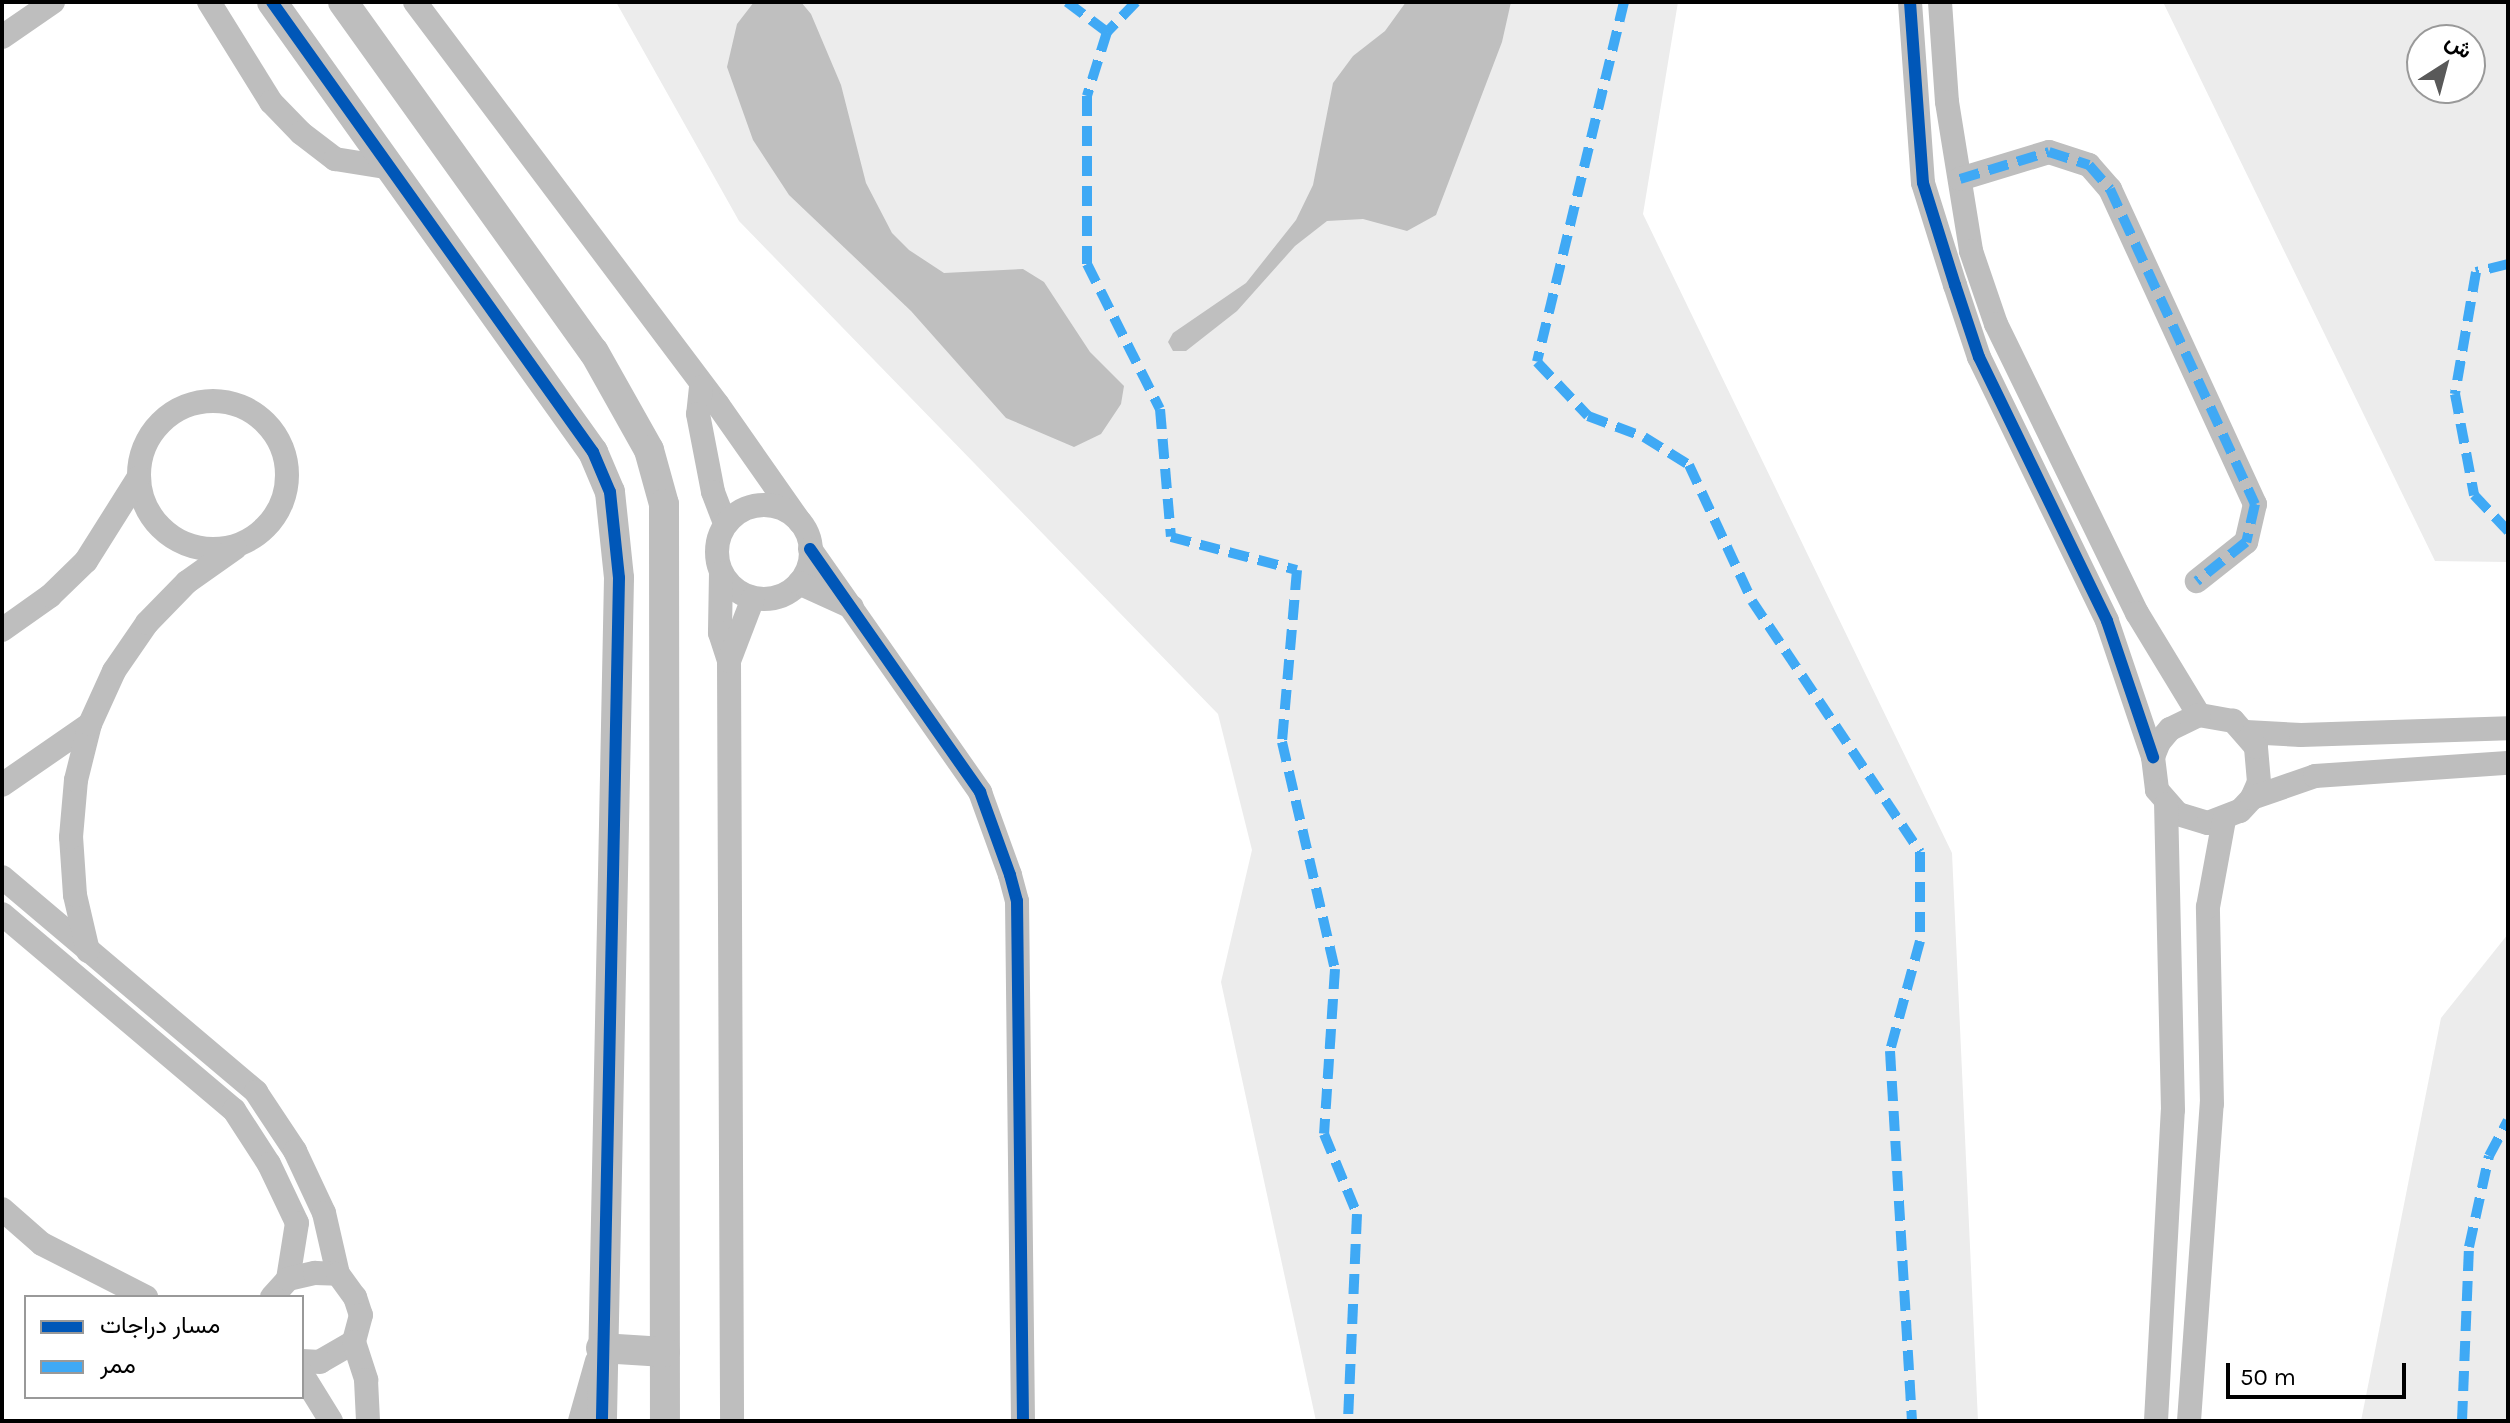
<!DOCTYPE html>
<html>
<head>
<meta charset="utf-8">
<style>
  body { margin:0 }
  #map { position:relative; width:2510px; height:1423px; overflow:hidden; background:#fff; font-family:Karla,Vazirmatn,sans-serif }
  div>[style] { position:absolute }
  .green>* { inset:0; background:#ececec }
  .water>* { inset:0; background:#bfbfbf }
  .minor>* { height:24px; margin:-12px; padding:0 12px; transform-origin:12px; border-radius:12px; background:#bebebe }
  .minor>.ring { margin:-12px; padding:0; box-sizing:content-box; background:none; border:24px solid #bebebe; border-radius:50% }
  .tertiary>* { height:30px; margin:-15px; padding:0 15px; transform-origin:15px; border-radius:15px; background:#bebebe }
  .quiet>* { height:10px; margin-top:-5px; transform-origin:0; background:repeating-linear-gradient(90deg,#3fa9f5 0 20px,transparent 0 30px) }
  .cycleway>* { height:12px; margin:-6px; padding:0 6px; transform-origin:6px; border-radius:6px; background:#0057b8 }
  span { translate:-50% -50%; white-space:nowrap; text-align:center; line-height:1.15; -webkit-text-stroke:6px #fff; paint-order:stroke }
  .frame { position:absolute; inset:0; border:4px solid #000; pointer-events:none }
  .legend { position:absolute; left:24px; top:1295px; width:280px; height:104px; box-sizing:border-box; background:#fff; border:2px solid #999; margin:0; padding:10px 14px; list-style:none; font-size:24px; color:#000 }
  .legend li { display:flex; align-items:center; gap:16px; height:40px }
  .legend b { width:40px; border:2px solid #999 }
  .north { position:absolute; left:2406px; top:24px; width:80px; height:80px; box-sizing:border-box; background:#fff; border:2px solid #999; border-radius:50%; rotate:36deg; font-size:22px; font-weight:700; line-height:32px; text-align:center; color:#000 }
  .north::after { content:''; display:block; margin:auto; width:28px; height:36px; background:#595959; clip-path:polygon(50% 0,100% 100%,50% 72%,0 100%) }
  .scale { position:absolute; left:2226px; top:1363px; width:180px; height:36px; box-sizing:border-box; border:4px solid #000; border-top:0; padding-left:10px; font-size:24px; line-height:28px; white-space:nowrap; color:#000; -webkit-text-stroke:6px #fff; paint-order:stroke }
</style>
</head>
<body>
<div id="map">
  <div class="green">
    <i style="clip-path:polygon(616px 2px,1678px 2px,1643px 214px,1952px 853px,1978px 1421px,1316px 1421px,1221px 982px,1252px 850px,1218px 714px,739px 221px)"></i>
    <i style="clip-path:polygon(evenodd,2163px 2px,2508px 2px,2508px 562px,2435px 561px,2163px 2px,2470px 40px,2470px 88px,2422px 88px,2422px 40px,2470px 40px)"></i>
    <i style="clip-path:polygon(2508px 934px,2508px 1421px,2361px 1421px,2441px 1018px)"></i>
  </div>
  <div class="water">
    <i style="clip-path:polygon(754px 2px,801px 2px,811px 14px,841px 85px,866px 183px,892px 233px,909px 250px,944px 273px,1023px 269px,1044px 282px,1090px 352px,1124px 386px,1121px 404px,1101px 434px,1074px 447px,1006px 418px,911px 311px,789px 195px,753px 140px,727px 67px,737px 24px)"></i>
    <i style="clip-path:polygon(1406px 2px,1511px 2px,1502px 42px,1436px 215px,1407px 231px,1363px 219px,1327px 221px,1295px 246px,1237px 311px,1186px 351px,1173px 351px,1168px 342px,1173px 333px,1246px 283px,1296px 220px,1313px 185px,1333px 83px,1353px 56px,1385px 31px)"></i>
  </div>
  <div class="minor">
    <i style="left:209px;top:2px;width:118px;rotate:58.2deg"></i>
    <i style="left:271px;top:102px;width:43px;rotate:45.9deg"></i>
    <i style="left:301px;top:133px;width:43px;rotate:37.4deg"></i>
    <i style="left:335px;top:159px;width:57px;rotate:9.1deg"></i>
    <i style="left:415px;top:2px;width:504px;rotate:53.06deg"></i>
    <i style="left:718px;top:405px;width:143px;rotate:55deg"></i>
    <i style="left:1910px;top:2px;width:181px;rotate:85.9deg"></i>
    <i style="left:1923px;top:183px;width:107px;rotate:72.6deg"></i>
    <i style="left:1955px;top:285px;width:76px;rotate:71.6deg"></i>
    <i style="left:1979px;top:357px;width:293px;rotate:64.1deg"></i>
    <i style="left:2107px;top:621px;width:144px;rotate:71.3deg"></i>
    <i style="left:1940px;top:2px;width:100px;rotate:86deg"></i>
    <i style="left:1947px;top:102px;width:151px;rotate:80.8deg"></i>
    <i style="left:1971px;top:251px;width:77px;rotate:71.1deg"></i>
    <i style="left:1996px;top:324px;width:322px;rotate:64deg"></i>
    <i style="left:2137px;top:613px;width:119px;rotate:58.7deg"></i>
    <i style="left:2px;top:37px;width:62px;rotate:-34.5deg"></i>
    <i style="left:1960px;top:179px;width:93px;rotate:-16.9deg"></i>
    <i style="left:2049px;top:152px;width:42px;rotate:18deg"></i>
    <i style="left:2089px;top:165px;width:32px;rotate:49deg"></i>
    <i style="left:2110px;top:189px;width:347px;rotate:65.3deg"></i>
    <i style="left:2255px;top:504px;width:39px;rotate:103deg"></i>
    <i style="left:2246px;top:542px;width:63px;rotate:141.5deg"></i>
    <i style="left:701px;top:387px;width:27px;rotate:96deg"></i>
    <i style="left:698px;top:414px;width:79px;rotate:79.1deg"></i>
    <i style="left:713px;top:492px;width:34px;rotate:69deg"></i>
    <i class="ring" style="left:139px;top:401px;width:124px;height:124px"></i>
    <i class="ring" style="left:717px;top:505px;width:70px;height:70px"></i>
    <i style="left:810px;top:549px;width:297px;rotate:55deg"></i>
    <i style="left:980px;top:792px;width:88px;rotate:70.1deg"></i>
    <i style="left:1010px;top:875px;width:27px;rotate:75deg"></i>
    <i style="left:1017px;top:901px;width:520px;rotate:89.34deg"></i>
    <i style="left:721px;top:573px;width:60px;rotate:91deg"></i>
    <i style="left:720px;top:633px;width:29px;rotate:72deg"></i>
    <i style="left:729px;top:661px;width:760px;rotate:89.77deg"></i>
    <i style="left:799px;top:583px;width:58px;rotate:24.4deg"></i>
    <i style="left:2px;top:630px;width:59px;rotate:-35.3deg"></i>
    <i style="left:50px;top:596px;width:50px;rotate:-44.2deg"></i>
    <i style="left:86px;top:561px;width:99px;rotate:-57.8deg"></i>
    <i style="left:729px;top:661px;width:67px;rotate:-69.1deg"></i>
    <i style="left:2246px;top:732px;width:55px;rotate:3.1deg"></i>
    <i style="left:2301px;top:735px;width:207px;rotate:-1.9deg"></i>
    <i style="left:2px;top:785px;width:107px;rotate:-34.7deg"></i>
    <i style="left:2252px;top:798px;width:17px;rotate:-66deg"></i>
    <i style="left:2259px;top:782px;width:35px;rotate:-95deg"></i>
    <i style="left:2256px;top:747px;width:35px;rotate:-131deg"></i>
    <i style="left:2233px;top:721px;width:35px;rotate:-170deg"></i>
    <i style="left:2199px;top:715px;width:32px;rotate:154deg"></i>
    <i style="left:2170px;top:729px;width:17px;rotate:130deg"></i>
    <i style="left:2159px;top:742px;width:16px;rotate:112deg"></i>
    <i style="left:2153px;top:757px;width:33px;rotate:83deg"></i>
    <i style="left:2157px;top:790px;width:32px;rotate:49deg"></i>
    <i style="left:2178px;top:814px;width:31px;rotate:17deg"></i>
    <i style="left:2208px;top:823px;width:34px;rotate:-21deg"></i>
    <i style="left:2240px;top:811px;width:18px;rotate:-47deg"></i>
    <i style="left:2252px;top:798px;width:67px;rotate:-19.2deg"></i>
    <i style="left:2315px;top:776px;width:193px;rotate:-3.9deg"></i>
    <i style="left:2px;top:877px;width:333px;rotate:40.2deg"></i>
    <i style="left:256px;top:1092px;width:71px;rotate:56.5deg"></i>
    <i style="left:295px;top:1151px;width:68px;rotate:64.9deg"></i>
    <i style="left:324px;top:1213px;width:63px;rotate:77.1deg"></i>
    <i style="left:2px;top:914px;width:304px;rotate:40.2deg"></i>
    <i style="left:234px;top:1110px;width:64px;rotate:57.1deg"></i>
    <i style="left:269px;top:1164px;width:65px;rotate:64.6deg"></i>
    <i style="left:297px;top:1223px;width:57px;rotate:99.1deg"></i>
    <i style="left:88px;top:951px;width:57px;rotate:-103.1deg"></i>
    <i style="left:75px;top:895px;width:58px;rotate:-93.9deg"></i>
    <i style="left:71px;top:837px;width:57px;rotate:-85deg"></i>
    <i style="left:76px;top:780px;width:58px;rotate:-76deg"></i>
    <i style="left:90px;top:724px;width:58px;rotate:-65.6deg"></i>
    <i style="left:114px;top:671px;width:58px;rotate:-55.5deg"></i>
    <i style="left:147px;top:623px;width:57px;rotate:-45.7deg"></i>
    <i style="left:187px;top:582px;width:59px;rotate:-35.3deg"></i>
    <i style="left:2px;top:1209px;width:53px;rotate:41.2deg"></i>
    <i style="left:42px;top:1244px;width:117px;rotate:27deg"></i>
    <i style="left:272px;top:1297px;width:24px;rotate:-48deg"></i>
    <i style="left:288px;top:1279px;width:28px;rotate:-13deg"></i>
    <i style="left:315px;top:1273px;width:23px;rotate:2deg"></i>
    <i style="left:338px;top:1274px;width:29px;rotate:54deg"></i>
    <i style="left:355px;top:1297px;width:19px;rotate:72deg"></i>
    <i style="left:361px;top:1315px;width:28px;rotate:105deg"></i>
    <i style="left:354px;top:1342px;width:39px;rotate:150deg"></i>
    <i style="left:320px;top:1362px;width:18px;rotate:-177deg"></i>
    <i style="left:354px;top:1342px;width:40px;rotate:72deg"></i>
    <i style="left:366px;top:1380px;width:41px;rotate:87.2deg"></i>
    <i style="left:302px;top:1374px;width:55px;rotate:58.3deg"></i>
    <i style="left:580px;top:1421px;width:62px;rotate:-74.2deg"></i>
    <i style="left:2156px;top:1421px;width:311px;rotate:-86.9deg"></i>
    <i style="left:2173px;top:1110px;width:306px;rotate:-91.3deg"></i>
    <i style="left:2189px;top:1421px;width:318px;rotate:-85.9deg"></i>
    <i style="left:2212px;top:1104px;width:197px;rotate:-91.2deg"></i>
    <i style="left:2208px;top:907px;width:88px;rotate:-79.6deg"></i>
  </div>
  <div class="tertiary">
    <i style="left:272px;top:2px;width:553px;rotate:54.5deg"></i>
    <i style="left:593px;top:452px;width:43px;rotate:67deg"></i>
    <i style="left:610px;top:492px;width:86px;rotate:84deg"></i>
    <i style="left:619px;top:578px;width:843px;rotate:91.16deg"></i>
    <i style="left:343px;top:2px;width:431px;rotate:54.4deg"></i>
    <i style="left:594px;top:352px;width:112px;rotate:60.7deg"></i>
    <i style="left:649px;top:450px;width:56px;rotate:74.5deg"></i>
    <i style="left:664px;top:504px;width:917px;rotate:89.94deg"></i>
    <i style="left:601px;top:1348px;width:64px;rotate:3.6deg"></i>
  </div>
  <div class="quiet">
    <i style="left:1067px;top:2px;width:50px;rotate:36.9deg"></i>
    <i style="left:1136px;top:2px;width:42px;rotate:134deg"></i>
    <i style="left:1107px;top:32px;width:67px;rotate:107.4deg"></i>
    <i style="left:1087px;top:96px;width:168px;rotate:90deg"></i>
    <i style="left:1087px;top:264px;width:162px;rotate:63.3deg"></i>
    <i style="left:1160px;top:409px;width:128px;rotate:85.1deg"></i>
    <i style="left:1171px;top:537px;width:130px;rotate:14.7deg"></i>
    <i style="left:1297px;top:570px;width:173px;rotate:95deg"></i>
    <i style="left:1282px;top:742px;width:233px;rotate:76.9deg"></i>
    <i style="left:1335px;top:969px;width:165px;rotate:93.8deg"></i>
    <i style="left:1324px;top:1134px;width:87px;rotate:67.6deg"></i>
    <i style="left:1357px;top:1214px;width:207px;rotate:92.5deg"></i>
    <i style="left:1624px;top:2px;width:370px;rotate:103.6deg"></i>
    <i style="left:1537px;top:362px;width:74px;rotate:46.6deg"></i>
    <i style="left:1588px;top:416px;width:60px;rotate:20.6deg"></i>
    <i style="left:1644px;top:437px;width:53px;rotate:31.9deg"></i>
    <i style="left:1689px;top:465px;width:150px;rotate:65.1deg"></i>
    <i style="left:1752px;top:601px;width:302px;rotate:56.2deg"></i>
    <i style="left:1920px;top:852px;width:89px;rotate:90deg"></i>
    <i style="left:1920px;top:941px;width:114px;rotate:105.3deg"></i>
    <i style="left:1890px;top:1051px;width:371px;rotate:86.6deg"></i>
    <i style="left:1960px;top:179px;width:93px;rotate:-16.9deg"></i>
    <i style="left:2049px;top:152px;width:42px;rotate:18deg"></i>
    <i style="left:2089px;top:165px;width:32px;rotate:49deg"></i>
    <i style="left:2110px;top:189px;width:347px;rotate:65.3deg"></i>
    <i style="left:2255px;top:504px;width:39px;rotate:103deg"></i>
    <i style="left:2246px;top:542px;width:63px;rotate:141.5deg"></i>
    <i style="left:2508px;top:264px;width:33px;rotate:166deg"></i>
    <i style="left:2476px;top:272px;width:124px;rotate:99.8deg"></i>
    <i style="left:2455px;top:394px;width:103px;rotate:79.3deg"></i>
    <i style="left:2474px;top:495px;width:50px;rotate:46.6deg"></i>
    <i style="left:2462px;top:1421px;width:174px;rotate:-87.7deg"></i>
    <i style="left:2469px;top:1247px;width:93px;rotate:-77.6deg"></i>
    <i style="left:2489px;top:1156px;width:40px;rotate:-62deg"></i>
  </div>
  <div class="cycleway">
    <i style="left:272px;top:2px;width:553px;rotate:54.5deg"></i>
    <i style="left:593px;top:452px;width:43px;rotate:67deg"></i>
    <i style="left:610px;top:492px;width:86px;rotate:84deg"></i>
    <i style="left:619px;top:578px;width:843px;rotate:91.16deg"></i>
    <i style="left:1910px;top:2px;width:181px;rotate:85.9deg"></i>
    <i style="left:1923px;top:183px;width:107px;rotate:72.6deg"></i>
    <i style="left:1955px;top:285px;width:76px;rotate:71.6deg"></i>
    <i style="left:1979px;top:357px;width:293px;rotate:64.1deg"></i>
    <i style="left:2107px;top:621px;width:144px;rotate:71.3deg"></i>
    <i style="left:810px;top:549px;width:297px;rotate:55deg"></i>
    <i style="left:980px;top:792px;width:88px;rotate:70.1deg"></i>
    <i style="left:1010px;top:875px;width:27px;rotate:75deg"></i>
    <i style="left:1017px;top:901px;width:520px;rotate:89.34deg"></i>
  </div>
  <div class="frame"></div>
  <ul class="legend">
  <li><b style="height:10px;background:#0057b8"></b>مسار دراجات</li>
  <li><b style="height:10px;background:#3fa9f5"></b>ممر</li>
  </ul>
  <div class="north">ش</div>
  <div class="scale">50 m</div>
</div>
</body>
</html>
